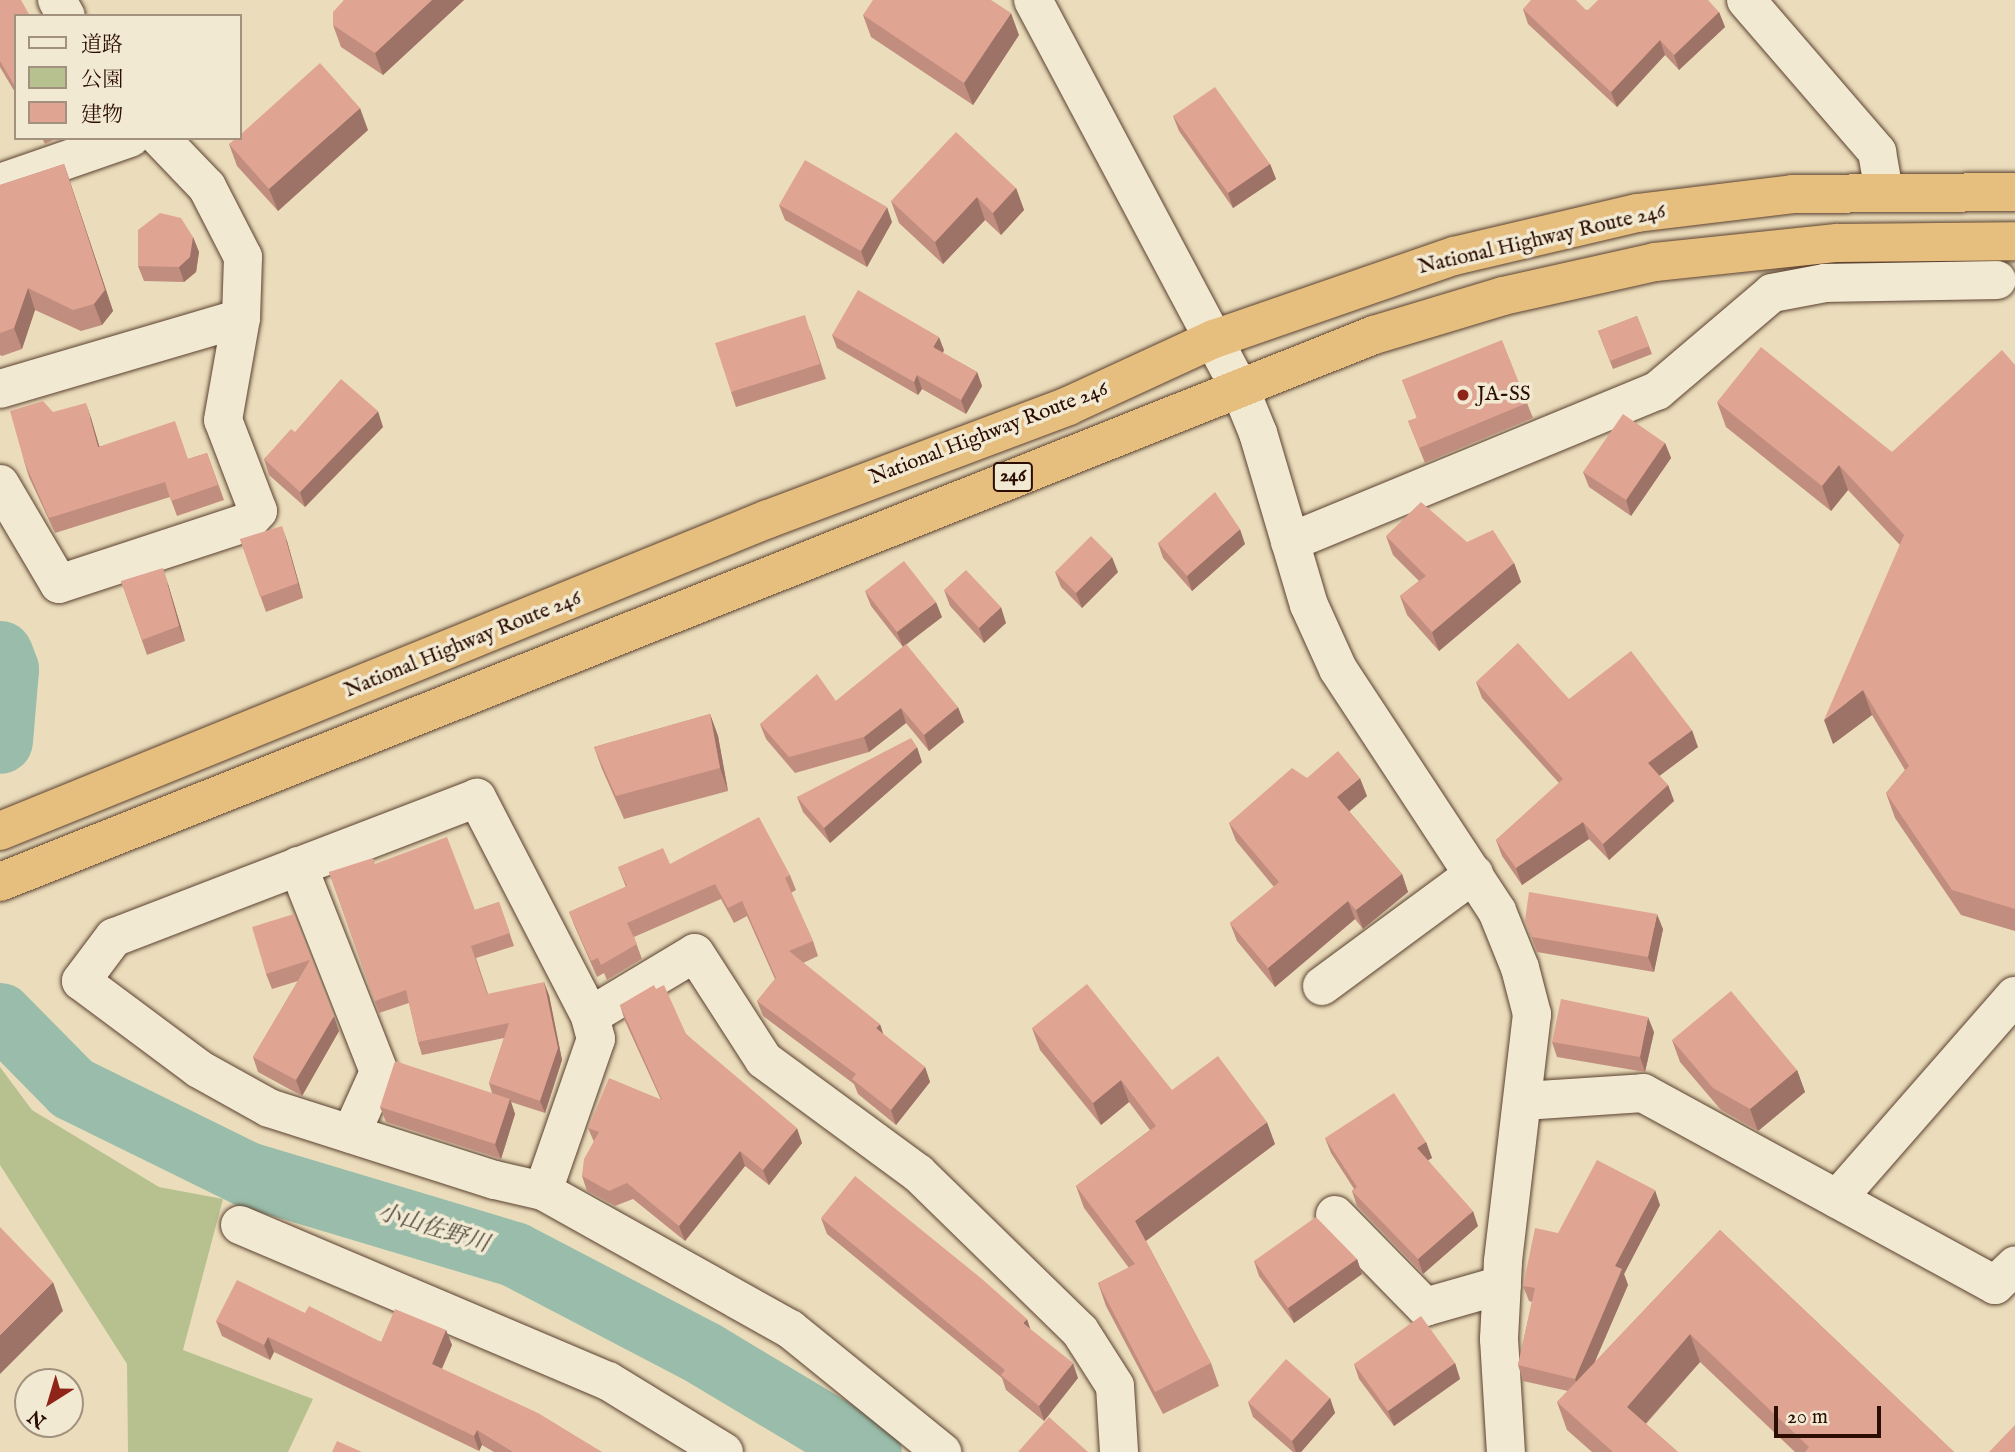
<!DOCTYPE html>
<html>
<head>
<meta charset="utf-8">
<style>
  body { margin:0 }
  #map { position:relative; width:2015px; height:1452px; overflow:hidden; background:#ebddbb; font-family:"IM FELL English","Noto Serif JP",serif }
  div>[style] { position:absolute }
  .green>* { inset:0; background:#b7c190 }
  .river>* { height:65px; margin:-32.5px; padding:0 32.5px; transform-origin:32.5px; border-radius:32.5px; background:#99bdaa }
  .roads { filter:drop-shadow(0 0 2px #5b4130) drop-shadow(0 0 2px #5b4130) }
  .minor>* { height:38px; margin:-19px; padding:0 19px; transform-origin:19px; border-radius:19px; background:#f2e9d3 }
  .tertiary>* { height:38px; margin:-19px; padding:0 19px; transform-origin:19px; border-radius:19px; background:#f2e9d3 }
  .trunk>* { height:38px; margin:-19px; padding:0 19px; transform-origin:19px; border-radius:19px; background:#e6be7e }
  .wall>* { inset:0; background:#c18d7e }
  .shaded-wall>* { inset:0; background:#9d7367 }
  .building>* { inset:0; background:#e0a493 }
  .dots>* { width:19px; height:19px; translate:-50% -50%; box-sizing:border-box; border:4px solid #f2e9d3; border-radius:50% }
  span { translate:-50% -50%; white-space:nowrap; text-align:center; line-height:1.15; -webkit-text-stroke:7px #f2e9d3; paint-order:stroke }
  .shield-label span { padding:2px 5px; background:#f2e9d3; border:2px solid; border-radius:5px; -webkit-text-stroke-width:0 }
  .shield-label { font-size:19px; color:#2b0d02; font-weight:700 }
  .street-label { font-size:21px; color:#2b0d02 }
  .poi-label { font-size:21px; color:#2b0d02 }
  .left { translate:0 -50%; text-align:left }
  .water-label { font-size:23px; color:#524b3d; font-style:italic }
  .legend { position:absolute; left:14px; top:14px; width:228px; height:126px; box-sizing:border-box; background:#f2e9d3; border:2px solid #a2917f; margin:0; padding:9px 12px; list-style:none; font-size:21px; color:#2b0d02 }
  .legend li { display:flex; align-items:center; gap:14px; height:35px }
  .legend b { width:35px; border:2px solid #a2917f }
  .north { position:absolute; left:14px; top:1368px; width:70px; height:70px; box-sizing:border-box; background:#f2e9d3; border:2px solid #a2917f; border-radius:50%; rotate:217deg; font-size:19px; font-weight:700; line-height:28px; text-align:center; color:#2b0d02 }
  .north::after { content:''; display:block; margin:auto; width:24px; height:32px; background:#8f2418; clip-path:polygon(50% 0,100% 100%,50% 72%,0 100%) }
  .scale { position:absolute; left:1774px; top:1406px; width:107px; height:32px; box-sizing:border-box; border:4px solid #2b0d02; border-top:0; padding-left:9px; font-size:21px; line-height:24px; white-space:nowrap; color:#2b0d02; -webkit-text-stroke:5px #f2e9d3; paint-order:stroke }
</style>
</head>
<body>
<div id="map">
  <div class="green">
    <i style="clip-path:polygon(0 1067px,32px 1110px,159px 1187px,223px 1199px,183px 1350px,313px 1399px,288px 1452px,128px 1452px,127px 1364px,0 1165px)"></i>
  </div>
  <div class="river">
    <i style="left:0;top:653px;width:17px;rotate:69deg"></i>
    <i style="left:6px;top:669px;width:72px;rotate:94.8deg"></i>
    <i style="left:0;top:1015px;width:103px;rotate:45.4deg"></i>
    <i style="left:72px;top:1088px;width:195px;rotate:26.2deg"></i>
    <i style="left:247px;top:1174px;width:279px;rotate:16.7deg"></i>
    <i style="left:514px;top:1254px;width:216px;rotate:27.6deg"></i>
    <i style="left:705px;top:1354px;width:191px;rotate:30.9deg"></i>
  </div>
  <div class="roads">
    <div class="minor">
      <i style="left:57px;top:0;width:18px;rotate:61deg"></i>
      <i style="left:1746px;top:0;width:201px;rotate:49.2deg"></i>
      <i style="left:1877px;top:152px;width:39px;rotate:80deg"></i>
      <i style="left:0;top:183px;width:138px;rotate:-19.1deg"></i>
      <i style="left:0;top:389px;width:251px;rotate:-16.4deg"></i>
      <i style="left:0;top:484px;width:116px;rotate:59.5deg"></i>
      <i style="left:59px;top:584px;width:199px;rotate:-18.2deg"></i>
      <i style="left:248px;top:522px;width:15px;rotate:-48deg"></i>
      <i style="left:258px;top:511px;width:97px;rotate:-111deg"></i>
      <i style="left:223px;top:420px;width:104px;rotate:-80deg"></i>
      <i style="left:241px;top:318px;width:61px;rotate:-88.1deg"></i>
      <i style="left:243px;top:257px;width:79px;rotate:-117.2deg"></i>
      <i style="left:207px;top:187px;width:68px;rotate:-133.8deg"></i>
      <i style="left:1290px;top:542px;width:397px;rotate:-22.4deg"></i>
      <i style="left:1657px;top:391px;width:151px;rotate:-40.4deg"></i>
      <i style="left:1772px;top:293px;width:54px;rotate:-10.7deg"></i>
      <i style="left:1825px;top:283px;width:172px;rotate:-1deg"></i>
      <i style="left:298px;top:866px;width:221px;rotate:68.5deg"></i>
      <i style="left:379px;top:1072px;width:68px;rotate:114.3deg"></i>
      <i style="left:1322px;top:986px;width:189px;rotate:-36.4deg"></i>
      <i style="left:590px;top:1016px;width:122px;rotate:-31deg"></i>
      <i style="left:695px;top:953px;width:127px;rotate:57.2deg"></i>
      <i style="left:764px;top:1060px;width:191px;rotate:36.3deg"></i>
      <i style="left:918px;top:1173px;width:226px;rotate:44.3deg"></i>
      <i style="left:1080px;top:1331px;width:65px;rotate:57.5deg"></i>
      <i style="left:1115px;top:1386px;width:66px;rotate:86.5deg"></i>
      <i style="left:1524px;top:1101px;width:119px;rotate:-3.8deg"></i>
      <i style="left:1643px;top:1093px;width:401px;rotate:28.6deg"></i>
      <i style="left:1995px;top:1285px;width:28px;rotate:-44deg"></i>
      <i style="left:543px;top:1191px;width:161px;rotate:-70.8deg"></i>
      <i style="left:596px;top:1039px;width:24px;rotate:-105deg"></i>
      <i style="left:590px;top:1016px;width:246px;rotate:-117.4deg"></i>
      <i style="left:477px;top:798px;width:389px;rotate:159deg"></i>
      <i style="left:114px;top:937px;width:55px;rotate:126.9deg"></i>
      <i style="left:81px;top:981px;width:147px;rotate:36.7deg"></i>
      <i style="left:199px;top:1069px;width:80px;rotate:29.1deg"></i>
      <i style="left:269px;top:1108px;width:237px;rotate:17.7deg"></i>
      <i style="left:495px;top:1180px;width:49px;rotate:12.9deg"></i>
      <i style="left:543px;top:1191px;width:283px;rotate:29.2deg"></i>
      <i style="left:790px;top:1329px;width:196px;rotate:39deg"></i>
      <i style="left:1837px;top:1199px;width:270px;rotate:-48.8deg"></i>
      <i style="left:1335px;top:1215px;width:129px;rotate:45.6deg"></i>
      <i style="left:1425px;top:1307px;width:80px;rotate:-15.9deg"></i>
      <i style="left:240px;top:1225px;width:400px;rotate:23deg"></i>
      <i style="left:608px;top:1381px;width:136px;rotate:31.5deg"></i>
    </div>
    <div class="tertiary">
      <i style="left:1033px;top:0;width:441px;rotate:62deg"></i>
      <i style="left:1240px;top:389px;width:48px;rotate:67.8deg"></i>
      <i style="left:1258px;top:433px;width:179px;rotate:73.5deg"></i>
      <i style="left:1309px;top:605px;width:70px;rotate:65.6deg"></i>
      <i style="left:1338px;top:669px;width:290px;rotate:56.7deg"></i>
      <i style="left:1497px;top:911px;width:61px;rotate:68deg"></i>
      <i style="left:1520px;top:968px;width:48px;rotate:75.4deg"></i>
      <i style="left:1532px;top:1014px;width:250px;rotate:96.7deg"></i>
      <i style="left:1503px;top:1262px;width:77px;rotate:93deg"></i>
      <i style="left:1499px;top:1339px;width:113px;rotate:86.5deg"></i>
    </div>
    <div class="trunk">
      <i style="left:0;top:831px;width:829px;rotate:-22.11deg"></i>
      <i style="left:768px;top:519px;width:321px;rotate:-20.6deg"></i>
      <i style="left:1068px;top:406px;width:161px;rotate:-24.7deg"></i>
      <i style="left:1214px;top:339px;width:254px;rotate:-19.1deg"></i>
      <i style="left:1454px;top:256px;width:188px;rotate:-13.2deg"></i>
      <i style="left:1637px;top:213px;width:157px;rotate:-6.9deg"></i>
      <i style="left:1793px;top:194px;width:222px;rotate:-0.5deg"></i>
      <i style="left:0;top:882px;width:1479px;rotate:-21.71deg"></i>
      <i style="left:1374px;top:335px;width:135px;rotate:-16.8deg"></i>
      <i style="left:1503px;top:296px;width:156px;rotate:-12.6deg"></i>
      <i style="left:1655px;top:262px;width:183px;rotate:-6deg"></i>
      <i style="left:1837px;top:243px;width:178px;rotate:-0.6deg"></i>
    </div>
  </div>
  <div class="wall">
    <i style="clip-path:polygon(0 0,16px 16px,16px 94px,0 67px)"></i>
    <i style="clip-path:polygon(344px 0,464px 0,383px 75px,341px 47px,333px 25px)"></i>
    <i style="clip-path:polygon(1523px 9px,1719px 12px,1725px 27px,1679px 70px,1665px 55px,1617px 107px,1528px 24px)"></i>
    <i style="clip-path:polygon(863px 15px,1019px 35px,973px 105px,871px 37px)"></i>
    <i style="clip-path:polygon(1173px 116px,1270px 164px,1276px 179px,1233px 208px,1179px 131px)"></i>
    <i style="clip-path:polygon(368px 130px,278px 211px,237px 166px,229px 144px)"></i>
    <i style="clip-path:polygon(42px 138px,58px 138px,45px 144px)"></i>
    <i style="clip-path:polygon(64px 164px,113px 311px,102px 325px,81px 331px,35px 310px,22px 349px,2px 356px,0 355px,0 185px)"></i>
    <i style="clip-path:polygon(1016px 188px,1024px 210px,1001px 235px,985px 220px,943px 264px,899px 223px,891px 201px)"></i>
    <i style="clip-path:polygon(779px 205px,892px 222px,867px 267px,785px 220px)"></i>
    <i style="clip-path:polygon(193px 237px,199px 252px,196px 272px,184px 282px,144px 281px,138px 266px)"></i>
    <i style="clip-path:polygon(1637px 316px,1652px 354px,1613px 369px,1598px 331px)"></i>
    <i style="clip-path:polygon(810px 330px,826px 379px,736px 407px,731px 392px)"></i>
    <i style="clip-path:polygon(832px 335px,944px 350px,943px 353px,977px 372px,982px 386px,966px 414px,922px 389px,918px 395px,837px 348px)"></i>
    <i style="clip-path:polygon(2015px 365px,2015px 931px,1961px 915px,1895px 818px,1886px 793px,1905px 770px,1872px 715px,1833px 744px,1900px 545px,1848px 490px,1831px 511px,1726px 427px,1717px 402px,1892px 452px)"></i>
    <i style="clip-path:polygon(1402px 380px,1527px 403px,1533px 418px,1425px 463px,1408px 421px,1417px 418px)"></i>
    <i style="clip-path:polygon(53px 412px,91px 418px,99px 446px,188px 459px,207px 453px,224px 500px,177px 516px,170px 497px,55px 533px,29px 477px,24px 461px)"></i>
    <i style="clip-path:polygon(383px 427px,305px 507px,269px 475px,264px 459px,295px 432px)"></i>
    <i style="clip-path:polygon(1665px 443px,1671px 458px,1631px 516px,1589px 487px,1583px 472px)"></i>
    <i style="clip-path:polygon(1386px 536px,1514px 563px,1521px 582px,1439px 651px,1407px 615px,1400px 596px,1419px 581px,1393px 555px)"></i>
    <i style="clip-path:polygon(240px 539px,287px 541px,303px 598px,266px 612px)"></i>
    <i style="clip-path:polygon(1158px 543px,1245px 544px,1192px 591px,1163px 558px)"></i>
    <i style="clip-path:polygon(1055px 572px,1118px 572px,1082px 608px,1061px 587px)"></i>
    <i style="clip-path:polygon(121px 581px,168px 584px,185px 641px,147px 655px)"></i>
    <i style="clip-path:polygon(944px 590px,1006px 623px,984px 643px,950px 606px)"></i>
    <i style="clip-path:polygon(865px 591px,942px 617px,906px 644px,964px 722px,929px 751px,906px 723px,869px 752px,795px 773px,766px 739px,760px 724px,836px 701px,903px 647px,871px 606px)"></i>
    <i style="clip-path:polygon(1476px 682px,1569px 699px,1698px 747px,1659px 776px,1668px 785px,1674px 801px,1609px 860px,1589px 839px,1522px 885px,1502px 856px,1496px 840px,1559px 783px,1482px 698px)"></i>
    <i style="clip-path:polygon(710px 714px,718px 736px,728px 791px,624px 819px,602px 769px,594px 747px)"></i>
    <i style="clip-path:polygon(922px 762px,830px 843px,803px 812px,797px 797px)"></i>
    <i style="clip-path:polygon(1307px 778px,1367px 796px,1349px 811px,1402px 874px,1408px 892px,1363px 929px,1355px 919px,1275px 987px,1237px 941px,1230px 923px,1274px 887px,1236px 841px,1229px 823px)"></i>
    <i style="clip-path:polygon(375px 864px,475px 910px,499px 902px,514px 946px,476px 958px,488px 994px,549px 995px,562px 1060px,545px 1113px,511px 1102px,515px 1114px,501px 1159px,386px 1122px,380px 1107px,492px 1093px,489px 1083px,504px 1038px,422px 1055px,418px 1042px,409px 1003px,379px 1013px,329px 872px)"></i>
    <i style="clip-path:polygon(670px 864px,790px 875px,796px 890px,791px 893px,813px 941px,818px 956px,803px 963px,884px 1035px,925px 1067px,930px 1082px,896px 1125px,858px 1094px,854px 1084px,763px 1016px,757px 1001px,775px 979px,747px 916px,734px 923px,721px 899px,634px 937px,642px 959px,607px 980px,604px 973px,597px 977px,575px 927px,569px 912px,626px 887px,618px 867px)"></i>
    <i style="clip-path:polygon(294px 914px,339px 1031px,302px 1096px,258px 1072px,253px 1057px,298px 981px,272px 989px,266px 974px)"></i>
    <i style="clip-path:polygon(1525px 920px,1663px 929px,1654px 972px,1537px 952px)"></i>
    <i style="clip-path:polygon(656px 989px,686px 1034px,802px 1143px,769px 1185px,745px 1166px,685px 1241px,633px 1199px,615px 1206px,587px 1191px,582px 1176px,594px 1142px,588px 1128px,661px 1100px,625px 1021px,620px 1005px)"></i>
    <i style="clip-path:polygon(1032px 1028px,1172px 1090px,1275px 1144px,1146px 1241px,1211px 1363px,1219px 1386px,1163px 1414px,1106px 1306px,1098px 1283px,1129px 1268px,1084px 1208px,1076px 1186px,1150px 1130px,1129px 1102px,1101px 1125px,1040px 1050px)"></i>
    <i style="clip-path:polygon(1654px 1032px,1645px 1072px,1557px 1057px,1552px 1042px)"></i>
    <i style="clip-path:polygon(1672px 1040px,1797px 1070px,1805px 1092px,1758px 1131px,1721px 1110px,1680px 1062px)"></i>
    <i style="clip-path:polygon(1325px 1138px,1426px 1142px,1432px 1158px,1428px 1160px,1478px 1226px,1423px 1274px,1357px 1206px,1352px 1191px,1354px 1189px,1331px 1153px)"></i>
    <i style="clip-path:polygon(1660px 1205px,1624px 1274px,1628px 1285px,1594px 1363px,1720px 1230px,1954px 1452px,1795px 1452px,1700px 1362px,1646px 1424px,1678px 1452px,1592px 1452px,1567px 1430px,1557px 1402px,1568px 1391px,1523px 1381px,1518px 1365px,1532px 1302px,1529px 1301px,1523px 1286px,1558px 1233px)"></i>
    <i style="clip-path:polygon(821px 1218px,1030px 1329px,1078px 1378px,1044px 1421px,1006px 1390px,1002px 1378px,827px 1234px)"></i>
    <i style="clip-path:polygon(1357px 1259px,1362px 1274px,1294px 1323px,1259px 1276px,1254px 1261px)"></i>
    <i style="clip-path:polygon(305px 1313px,381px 1342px,446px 1330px,452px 1345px,442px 1369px,602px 1452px,494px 1452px,482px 1445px,479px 1451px,274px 1352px,270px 1360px,222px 1336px,216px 1321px)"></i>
    <i style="clip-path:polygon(1455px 1363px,1460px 1379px,1394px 1426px,1359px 1379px,1354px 1364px)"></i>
    <i style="clip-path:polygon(1330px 1398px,1335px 1413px,1301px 1452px,1293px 1452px,1253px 1417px,1248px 1402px)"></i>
  </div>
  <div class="shaded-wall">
    <i style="clip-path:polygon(432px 0,464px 0,383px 75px,375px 53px)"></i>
    <i style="clip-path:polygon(1719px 12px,1725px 27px,1679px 70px,1674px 55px)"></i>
    <i style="clip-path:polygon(1011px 13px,1019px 35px,973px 105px,964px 83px)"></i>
    <i style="clip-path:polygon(1660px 40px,1665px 55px,1617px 107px,1611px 92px)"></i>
    <i style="clip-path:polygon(360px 108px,368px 130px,278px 211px,269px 189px)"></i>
    <i style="clip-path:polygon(64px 164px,113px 311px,102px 325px,94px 304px)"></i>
    <i style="clip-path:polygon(1270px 164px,1276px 179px,1233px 208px,1228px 193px)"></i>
    <i style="clip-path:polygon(1016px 188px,1024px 210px,1001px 235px,993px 213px)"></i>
    <i style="clip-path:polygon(977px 197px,985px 220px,943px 264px,935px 242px)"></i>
    <i style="clip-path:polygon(887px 207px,892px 222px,867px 267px,861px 251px)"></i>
    <i style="clip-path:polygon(193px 237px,199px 252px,196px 272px,184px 282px,179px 267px)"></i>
    <i style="clip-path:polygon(28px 288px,35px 310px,22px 349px,14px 328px)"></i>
    <i style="clip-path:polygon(939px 337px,944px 350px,938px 361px,933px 347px)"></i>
    <i style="clip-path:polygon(977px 372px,982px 386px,966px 414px,961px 400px)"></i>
    <i style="clip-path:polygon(917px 375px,922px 389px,918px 395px,914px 382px)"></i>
    <i style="clip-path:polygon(86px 403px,91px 418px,104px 462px,98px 447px)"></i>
    <i style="clip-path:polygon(378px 411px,383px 427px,305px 507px,300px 492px)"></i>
    <i style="clip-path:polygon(1665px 443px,1671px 458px,1631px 516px,1626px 500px)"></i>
    <i style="clip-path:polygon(1839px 465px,1848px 490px,1831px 511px,1822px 486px)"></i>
    <i style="clip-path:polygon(282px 526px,287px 541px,303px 598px,298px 583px)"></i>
    <i style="clip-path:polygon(1240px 529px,1245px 544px,1192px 591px,1187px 576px)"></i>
    <i style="clip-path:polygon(1112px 557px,1118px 572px,1082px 608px,1076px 593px)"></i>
    <i style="clip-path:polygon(1514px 563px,1521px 582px,1439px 651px,1432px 632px)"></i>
    <i style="clip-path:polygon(163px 568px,168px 584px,185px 641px,179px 626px)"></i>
    <i style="clip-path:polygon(936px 602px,942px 617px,903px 647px,897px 632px)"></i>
    <i style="clip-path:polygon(1001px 607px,1006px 623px,984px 643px,979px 628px)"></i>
    <i style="clip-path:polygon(1863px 690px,1872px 715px,1833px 744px,1824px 720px)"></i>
    <i style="clip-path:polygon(958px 707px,964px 722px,929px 751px,924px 735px)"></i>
    <i style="clip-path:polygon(901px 708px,906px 723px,869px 752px,864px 737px)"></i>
    <i style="clip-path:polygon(710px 714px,718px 736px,728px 791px,720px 768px)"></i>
    <i style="clip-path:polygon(1692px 730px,1698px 747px,1654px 780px,1648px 763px)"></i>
    <i style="clip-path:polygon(917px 747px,922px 762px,830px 843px,824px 828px)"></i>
    <i style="clip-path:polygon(1360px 778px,1367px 796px,1344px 816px,1337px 797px)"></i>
    <i style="clip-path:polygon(1668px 785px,1674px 801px,1609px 860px,1603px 844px)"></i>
    <i style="clip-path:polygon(1583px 822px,1589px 839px,1522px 885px,1516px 868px)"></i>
    <i style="clip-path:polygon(1402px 874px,1408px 892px,1363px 929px,1356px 910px)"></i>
    <i style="clip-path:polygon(1348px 901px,1355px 919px,1275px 987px,1268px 968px)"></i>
    <i style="clip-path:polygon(1657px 914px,1663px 929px,1654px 972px,1648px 957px)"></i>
    <i style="clip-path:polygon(544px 982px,549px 995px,562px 1060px,545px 1113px,540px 1101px)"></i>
    <i style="clip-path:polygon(334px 1016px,339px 1031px,302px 1096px,296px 1080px)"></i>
    <i style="clip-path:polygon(1648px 1017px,1654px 1032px,1645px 1072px,1640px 1057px)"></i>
    <i style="clip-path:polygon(880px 1024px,885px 1039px,876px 1028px)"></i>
    <i style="clip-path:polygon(925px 1067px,930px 1082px,896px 1125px,891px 1110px)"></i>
    <i style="clip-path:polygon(1797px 1070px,1805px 1092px,1758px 1131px,1750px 1109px)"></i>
    <i style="clip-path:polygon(1121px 1080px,1129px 1102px,1101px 1125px,1093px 1103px)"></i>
    <i style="clip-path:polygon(510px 1099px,515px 1114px,501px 1159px,495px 1144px)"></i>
    <i style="clip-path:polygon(1267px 1122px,1275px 1144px,1143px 1243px,1135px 1221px)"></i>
    <i style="clip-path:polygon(797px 1128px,802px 1143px,769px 1185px,763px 1170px)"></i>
    <i style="clip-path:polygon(1426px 1142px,1432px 1158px,1423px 1163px,1417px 1148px)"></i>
    <i style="clip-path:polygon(740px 1151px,745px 1166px,685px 1241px,679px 1226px)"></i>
    <i style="clip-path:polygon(1655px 1190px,1660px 1205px,1624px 1274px,1628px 1285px,1581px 1394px,1575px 1379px,1615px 1266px)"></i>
    <i style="clip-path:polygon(1473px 1211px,1478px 1226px,1423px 1274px,1418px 1259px)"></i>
    <i style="clip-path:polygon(1357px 1259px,1362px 1274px,1294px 1323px,1288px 1308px)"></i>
    <i style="clip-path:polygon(53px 1282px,63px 1311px,0 1374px,0 1335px)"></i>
    <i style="clip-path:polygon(1027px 1319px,1032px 1334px,1023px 1323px)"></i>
    <i style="clip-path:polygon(446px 1330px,452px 1345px,437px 1379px,432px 1364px)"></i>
    <i style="clip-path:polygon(1690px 1334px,1700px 1362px,1636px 1434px,1627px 1407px)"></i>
    <i style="clip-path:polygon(268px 1337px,274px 1352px,270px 1360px,264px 1345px)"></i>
    <i style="clip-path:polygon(1073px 1363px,1078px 1378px,1044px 1421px,1039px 1406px)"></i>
    <i style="clip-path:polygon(1455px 1363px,1460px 1379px,1394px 1426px,1388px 1411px)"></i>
    <i style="clip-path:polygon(1330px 1398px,1335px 1413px,1301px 1452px,1296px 1452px,1292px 1441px)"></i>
    <i style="clip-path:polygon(477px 1430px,482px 1445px,479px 1451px,474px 1436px)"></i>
  </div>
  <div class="building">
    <i style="clip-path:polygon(0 0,21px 0,30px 16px,16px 16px,16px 88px,0 61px)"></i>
    <i style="clip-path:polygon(344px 0,432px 0,375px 53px,333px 25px,333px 12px)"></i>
    <i style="clip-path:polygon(873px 0,991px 0,1011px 13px,964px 83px,863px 15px)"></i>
    <i style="clip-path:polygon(1531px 0,1576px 0,1587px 11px,1598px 0,1708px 0,1719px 12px,1674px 55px,1660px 40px,1611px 92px,1523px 9px)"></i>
    <i style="clip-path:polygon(320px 63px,360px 108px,269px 189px,229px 144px,236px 138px,240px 138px,240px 135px)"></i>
    <i style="clip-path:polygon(1215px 87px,1270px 164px,1228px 193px,1173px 116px)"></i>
    <i style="clip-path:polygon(956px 132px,1016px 188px,993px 213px,977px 197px,935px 242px,891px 201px)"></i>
    <i style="clip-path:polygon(805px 160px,887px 207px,861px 251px,779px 205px)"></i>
    <i style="clip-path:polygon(64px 164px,105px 290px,94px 304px,73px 310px,28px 288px,14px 328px,0 333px,0 185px)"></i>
    <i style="clip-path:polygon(160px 213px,181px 218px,193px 237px,190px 257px,179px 267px,138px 266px,138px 230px)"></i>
    <i style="clip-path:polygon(858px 290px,939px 337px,933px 347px,977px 372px,961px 400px,917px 375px,914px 382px,832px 335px)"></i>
    <i style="clip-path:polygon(805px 315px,820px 364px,731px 392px,715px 343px)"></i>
    <i style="clip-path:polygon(1637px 316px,1649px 346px,1610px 361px,1598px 331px)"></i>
    <i style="clip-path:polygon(1502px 340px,1527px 403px,1419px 448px,1408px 421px,1417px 418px,1402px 380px)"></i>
    <i style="clip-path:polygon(1761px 347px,1892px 452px,2002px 350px,2015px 365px,2015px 909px,1952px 890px,1886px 793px,1909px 766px,1863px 690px,1824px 720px,1904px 535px,1839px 465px,1822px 486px,1717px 402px)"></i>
    <i style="clip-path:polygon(341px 379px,378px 411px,300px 492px,264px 459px,291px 429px,295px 432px)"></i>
    <i style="clip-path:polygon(43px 401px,53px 412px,86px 403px,98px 447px,175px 421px,188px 459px,207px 453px,218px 485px,171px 501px,165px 482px,49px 518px,24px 461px,10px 411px)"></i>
    <i style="clip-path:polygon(1623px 414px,1665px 443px,1626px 500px,1583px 472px)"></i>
    <i style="clip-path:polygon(1215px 492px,1240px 529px,1187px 576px,1158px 543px)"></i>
    <i style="clip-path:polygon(1421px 502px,1467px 542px,1493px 530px,1514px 563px,1432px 632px,1400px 596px,1426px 576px,1386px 536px)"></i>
    <i style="clip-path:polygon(282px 526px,298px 583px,260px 597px,240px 539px)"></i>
    <i style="clip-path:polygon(1091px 536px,1112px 557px,1076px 593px,1055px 572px)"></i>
    <i style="clip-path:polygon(904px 561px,936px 602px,897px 632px,865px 591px)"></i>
    <i style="clip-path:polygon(163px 568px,179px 626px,142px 640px,121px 581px)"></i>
    <i style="clip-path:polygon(966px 570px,1001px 607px,979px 628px,944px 590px)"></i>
    <i style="clip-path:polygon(1518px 643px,1569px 699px,1631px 651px,1692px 730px,1648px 763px,1668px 785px,1603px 844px,1583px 822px,1516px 868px,1496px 840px,1563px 779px,1476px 682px)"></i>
    <i style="clip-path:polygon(906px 644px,958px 707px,924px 735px,901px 708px,864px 737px,789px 757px,760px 724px,817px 674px,836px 701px)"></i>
    <i style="clip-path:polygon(710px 714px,720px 768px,616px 796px,594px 747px)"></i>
    <i style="clip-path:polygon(911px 738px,917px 747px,824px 828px,797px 797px)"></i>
    <i style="clip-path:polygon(1338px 751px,1360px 778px,1337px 797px,1402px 874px,1356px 910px,1348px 901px,1268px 968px,1230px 923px,1279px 882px,1229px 823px,1292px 768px,1307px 778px)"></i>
    <i style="clip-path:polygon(759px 817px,790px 875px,785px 878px,813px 941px,789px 951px,880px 1024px,876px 1028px,925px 1067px,891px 1110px,852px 1079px,856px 1074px,757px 1001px,776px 978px,742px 901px,728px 908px,715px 884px,627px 923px,637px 944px,601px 965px,598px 958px,591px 961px,569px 912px,627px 886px,618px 867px,663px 848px,670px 864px)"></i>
    <i style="clip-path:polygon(447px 837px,475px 910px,499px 902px,510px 933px,471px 946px,487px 994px,544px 982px,558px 1048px,540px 1101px,489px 1083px,509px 1023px,418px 1042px,406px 990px,375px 1001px,329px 872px,373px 858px,375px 864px)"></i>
    <i style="clip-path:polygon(1529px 892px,1657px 914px,1648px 957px,1532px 937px,1525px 920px)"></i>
    <i style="clip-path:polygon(294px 914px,334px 1016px,296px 1080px,253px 1057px,310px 960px,266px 974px,252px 927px)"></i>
    <i style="clip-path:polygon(1087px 984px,1172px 1090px,1218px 1056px,1267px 1122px,1135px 1221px,1211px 1363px,1155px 1392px,1098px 1283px,1135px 1264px,1076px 1186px,1156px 1126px,1121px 1080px,1093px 1103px,1032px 1028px)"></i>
    <i style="clip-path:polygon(654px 985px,656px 989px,664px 985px,686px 1034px,797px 1128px,763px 1170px,740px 1151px,679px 1226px,627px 1183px,609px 1191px,582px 1176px,584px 1159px,599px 1132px,588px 1128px,609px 1078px,662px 1100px,620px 1005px)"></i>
    <i style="clip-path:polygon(1731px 991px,1797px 1070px,1750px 1109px,1713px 1088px,1672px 1040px)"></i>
    <i style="clip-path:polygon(1561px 999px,1648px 1017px,1640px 1057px,1552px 1042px)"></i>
    <i style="clip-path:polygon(395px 1061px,510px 1099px,495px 1144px,380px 1107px)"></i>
    <i style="clip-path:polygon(1394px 1093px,1426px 1142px,1417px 1148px,1473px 1211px,1418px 1259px,1352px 1191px,1357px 1187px,1325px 1138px)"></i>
    <i style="clip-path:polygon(1597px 1160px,1655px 1190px,1615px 1266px,1622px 1269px,1575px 1379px,1518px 1365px,1535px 1288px,1523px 1286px,1535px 1228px,1558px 1233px)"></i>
    <i style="clip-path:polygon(855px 1176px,982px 1279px,1027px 1319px,1023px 1323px,1073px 1363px,1039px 1406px,1001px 1375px,1005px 1370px,821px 1218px)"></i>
    <i style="clip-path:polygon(1316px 1217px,1357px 1259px,1288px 1308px,1254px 1261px)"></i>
    <i style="clip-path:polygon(0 1227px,53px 1282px,0 1335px)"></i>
    <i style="clip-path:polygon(1720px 1230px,1954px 1452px,1805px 1452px,1809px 1447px,1690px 1334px,1627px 1407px,1678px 1452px,1613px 1452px,1557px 1402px)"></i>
    <i style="clip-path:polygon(237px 1280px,305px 1313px,309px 1306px,381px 1342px,395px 1309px,446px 1330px,432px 1364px,538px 1413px,602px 1452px,513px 1452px,477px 1430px,474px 1436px,268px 1337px,264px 1345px,216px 1321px)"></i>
    <i style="clip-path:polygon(1421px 1316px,1455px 1363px,1388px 1411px,1354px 1364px)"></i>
    <i style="clip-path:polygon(1286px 1359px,1330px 1398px,1292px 1441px,1248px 1402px)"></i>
    <i style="clip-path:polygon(1049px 1417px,1088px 1452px,1018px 1452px)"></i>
    <i style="clip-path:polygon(2015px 1425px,2015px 1452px,1989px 1452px)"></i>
    <i style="clip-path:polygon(337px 1441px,362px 1452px,332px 1452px)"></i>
  </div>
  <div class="dots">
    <i style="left:1463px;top:395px;background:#8f2418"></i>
  </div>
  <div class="shield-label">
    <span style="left:1013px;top:477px">246</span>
  </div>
  <div class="street-label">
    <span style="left:1542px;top:240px;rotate:-13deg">National Highway Route 246</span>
    <span style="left:989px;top:434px;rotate:-21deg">National Highway Route 246</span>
    <span style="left:463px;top:645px;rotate:-22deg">National Highway Route 246</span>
  </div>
  <div class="poi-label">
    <span class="left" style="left:1477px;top:395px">JA-SS</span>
  </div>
  <div class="water-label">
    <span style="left:433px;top:1229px;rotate:17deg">小山佐野川</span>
  </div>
  <ul class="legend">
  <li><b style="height:9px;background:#f2e9d3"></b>道路</li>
  <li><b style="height:19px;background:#b7c190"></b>公園</li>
  <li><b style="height:19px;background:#e0a493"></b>建物</li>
  </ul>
  <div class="north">N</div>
  <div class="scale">20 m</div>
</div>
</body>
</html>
